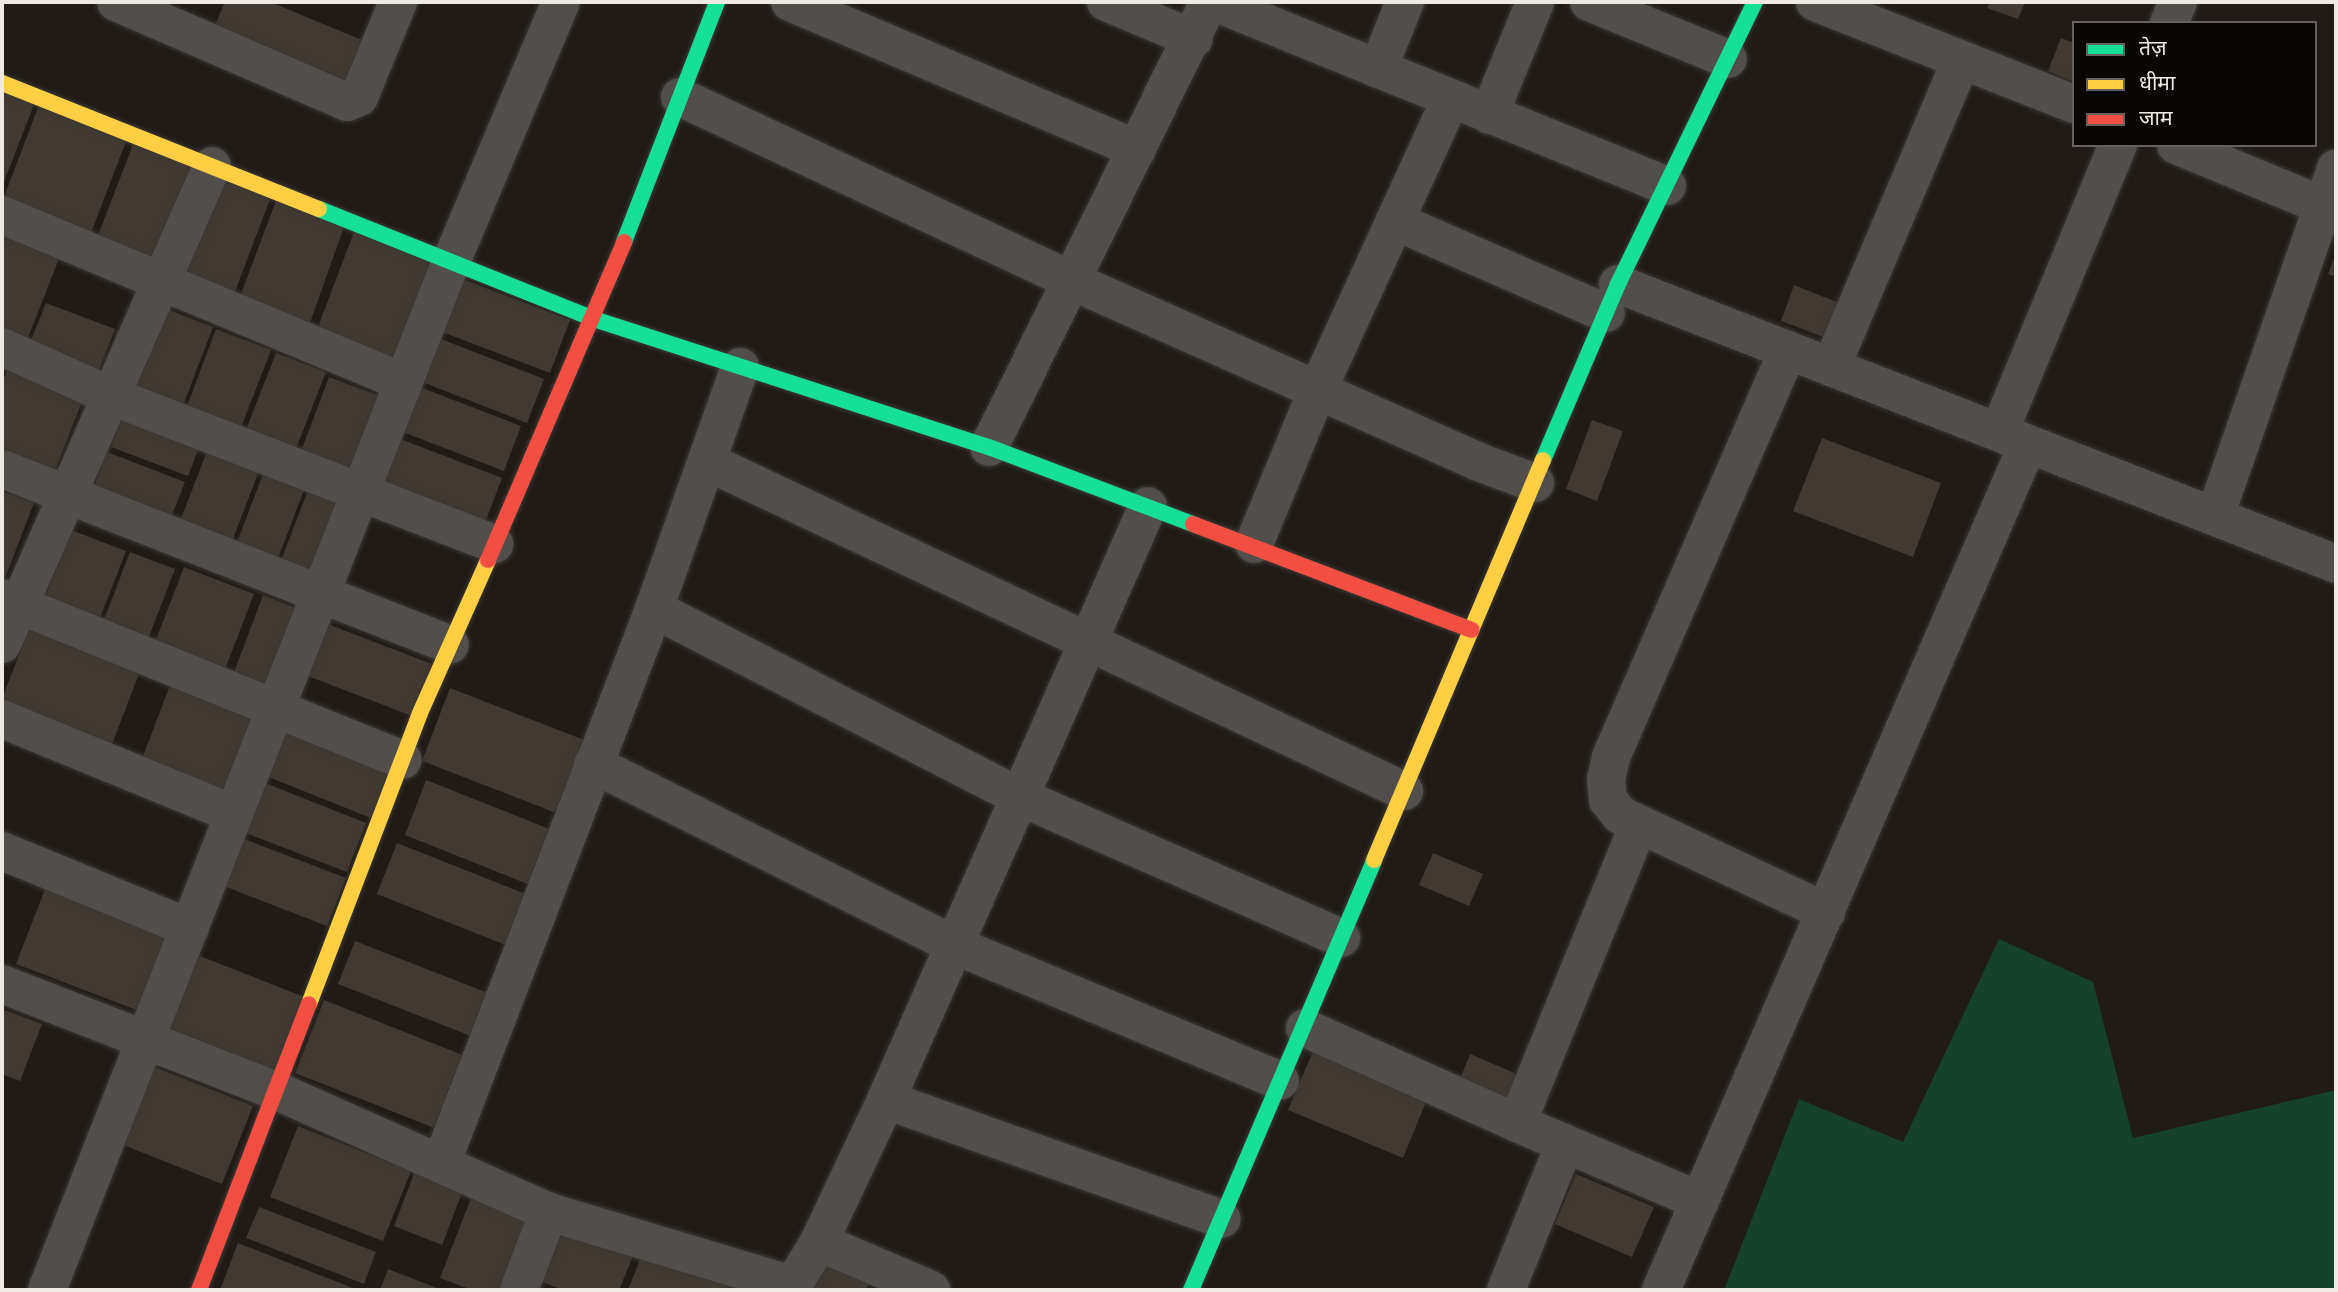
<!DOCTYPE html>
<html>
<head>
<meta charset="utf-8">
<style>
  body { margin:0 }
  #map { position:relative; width:2338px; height:1292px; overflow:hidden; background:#201b16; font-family:"Times New Roman","Noto Sans Devanagari",serif }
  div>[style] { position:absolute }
  .green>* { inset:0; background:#16412c }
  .building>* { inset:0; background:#423a32 }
  .roads { filter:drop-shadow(0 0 2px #3b3734) drop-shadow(0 0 2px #3b3734) }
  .street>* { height:38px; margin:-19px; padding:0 19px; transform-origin:19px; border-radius:19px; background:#514e4b }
  .fast>* { height:16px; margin:-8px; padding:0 8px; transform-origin:8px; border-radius:8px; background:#16e098 }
  .slow>* { height:16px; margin:-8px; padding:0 8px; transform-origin:8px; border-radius:8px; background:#ffcf43 }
  .jam>* { height:16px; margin:-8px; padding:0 8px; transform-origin:8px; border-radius:8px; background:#f24e42 }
  span { translate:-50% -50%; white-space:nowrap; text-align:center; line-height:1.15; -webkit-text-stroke:5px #0a0604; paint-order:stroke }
  .frame { position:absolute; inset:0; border:4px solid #efe9e4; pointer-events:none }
  .legend { position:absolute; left:2072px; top:21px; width:245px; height:126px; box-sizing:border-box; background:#0a0604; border:2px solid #66615e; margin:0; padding:9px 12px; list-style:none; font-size:21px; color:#efe9e4 }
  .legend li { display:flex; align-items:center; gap:14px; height:35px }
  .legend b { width:35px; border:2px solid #66615e }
</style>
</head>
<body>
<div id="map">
  <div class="green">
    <i style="clip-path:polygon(1999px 939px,2093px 982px,2133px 1138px,2336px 1090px,2336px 1290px,1724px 1290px,1799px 1099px,1903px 1142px)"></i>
  </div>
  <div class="building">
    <i style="clip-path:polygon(225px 2px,270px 2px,362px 40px,342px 87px,212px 32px)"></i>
    <i style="clip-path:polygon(1990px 2px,2025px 2px,2018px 19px,1987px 8px)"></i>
    <i style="clip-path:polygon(2061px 38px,2074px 43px,2074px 82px,2048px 71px)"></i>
    <i style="clip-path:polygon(2px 89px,35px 102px,2px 187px)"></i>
    <i style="clip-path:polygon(39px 105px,127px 139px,89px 238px,2px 202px)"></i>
    <i style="clip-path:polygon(134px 142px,191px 164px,153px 265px,95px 243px)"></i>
    <i style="clip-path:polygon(221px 175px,272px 194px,231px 302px,180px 283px)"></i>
    <i style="clip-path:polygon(277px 198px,345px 224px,306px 334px,236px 307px)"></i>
    <i style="clip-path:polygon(354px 232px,438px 264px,400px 364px,316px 332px)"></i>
    <i style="clip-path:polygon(2px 234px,60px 256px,24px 348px,2px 340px)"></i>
    <i style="clip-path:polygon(2336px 253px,2336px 277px,2328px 274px)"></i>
    <i style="clip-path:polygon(457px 277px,570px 320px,550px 373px,437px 330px)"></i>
    <i style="clip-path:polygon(1794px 285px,1839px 303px,1826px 338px,1781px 321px)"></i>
    <i style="clip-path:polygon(46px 303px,115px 329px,97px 375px,28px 348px)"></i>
    <i style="clip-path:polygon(164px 308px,213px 327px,179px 416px,130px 397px)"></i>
    <i style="clip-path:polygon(216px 329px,271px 350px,237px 438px,183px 417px)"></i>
    <i style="clip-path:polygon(433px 336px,544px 379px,527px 423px,417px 380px)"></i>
    <i style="clip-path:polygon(276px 353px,326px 372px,292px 459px,242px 440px)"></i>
    <i style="clip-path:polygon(11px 360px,87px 389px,54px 473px,2px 453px,2px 383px)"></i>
    <i style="clip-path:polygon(329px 377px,388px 399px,355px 484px,297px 462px)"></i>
    <i style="clip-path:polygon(412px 384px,521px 426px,504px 471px,395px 429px)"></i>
    <i style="clip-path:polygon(127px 406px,204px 435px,188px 476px,111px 447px)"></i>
    <i style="clip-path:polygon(1592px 420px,1623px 431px,1597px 501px,1566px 489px)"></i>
    <i style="clip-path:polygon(390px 435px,502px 478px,483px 528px,371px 485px)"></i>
    <i style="clip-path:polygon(212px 438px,264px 458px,231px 544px,179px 524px)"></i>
    <i style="clip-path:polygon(1822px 438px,1941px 483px,1913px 557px,1793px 511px)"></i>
    <i style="clip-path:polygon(107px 452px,185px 482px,171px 518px,93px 489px)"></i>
    <i style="clip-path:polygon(268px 461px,309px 477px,277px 561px,236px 545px)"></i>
    <i style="clip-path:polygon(314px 475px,355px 490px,321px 579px,280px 563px)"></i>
    <i style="clip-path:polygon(2px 491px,34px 503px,2px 586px)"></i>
    <i style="clip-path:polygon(71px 530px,126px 551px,97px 626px,42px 605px)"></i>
    <i style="clip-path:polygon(130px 552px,175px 569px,145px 647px,100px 630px)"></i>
    <i style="clip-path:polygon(184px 567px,254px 594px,222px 677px,152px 650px)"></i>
    <i style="clip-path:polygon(263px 595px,306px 612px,273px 700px,230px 683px)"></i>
    <i style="clip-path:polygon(34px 616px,145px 658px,109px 752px,2px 711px,2px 699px)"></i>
    <i style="clip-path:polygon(320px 621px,432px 664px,412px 716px,300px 673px)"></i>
    <i style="clip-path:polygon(175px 672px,265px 707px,232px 793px,142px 759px)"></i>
    <i style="clip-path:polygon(450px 688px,592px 743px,564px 816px,422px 761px)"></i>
    <i style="clip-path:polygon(278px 717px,393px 763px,371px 818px,256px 772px)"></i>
    <i style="clip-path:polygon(255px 779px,366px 823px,347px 872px,235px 829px)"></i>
    <i style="clip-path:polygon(426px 780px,557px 832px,535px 887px,405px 835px)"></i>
    <i style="clip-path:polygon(234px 835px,346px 878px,327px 926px,216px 883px)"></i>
    <i style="clip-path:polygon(397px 843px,533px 897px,513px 948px,377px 894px)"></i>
    <i style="clip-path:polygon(1433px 853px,1483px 874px,1469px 906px,1419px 885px)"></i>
    <i style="clip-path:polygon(47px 884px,177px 934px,147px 1014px,16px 964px)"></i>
    <i style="clip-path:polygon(355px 941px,493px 995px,476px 1038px,338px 984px)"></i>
    <i style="clip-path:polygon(182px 949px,307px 998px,277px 1076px,152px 1027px)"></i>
    <i style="clip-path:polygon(324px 1000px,465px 1056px,437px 1129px,295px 1073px)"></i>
    <i style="clip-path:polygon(2px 1009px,42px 1024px,20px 1081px,2px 1074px)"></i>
    <i style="clip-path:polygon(1314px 1049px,1428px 1097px,1403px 1158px,1288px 1110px)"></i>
    <i style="clip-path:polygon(1470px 1054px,1519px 1075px,1505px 1107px,1457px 1087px)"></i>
    <i style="clip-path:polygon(139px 1061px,253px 1106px,222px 1184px,108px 1139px)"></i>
    <i style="clip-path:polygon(298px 1126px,411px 1171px,383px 1241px,270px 1197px)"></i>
    <i style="clip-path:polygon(417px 1166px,465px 1185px,442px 1245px,394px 1226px)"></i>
    <i style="clip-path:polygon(1576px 1174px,1654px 1207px,1632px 1257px,1555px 1224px)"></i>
    <i style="clip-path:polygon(473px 1193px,533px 1217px,504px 1290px,472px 1290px,440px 1278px)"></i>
    <i style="clip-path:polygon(259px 1207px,376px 1252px,364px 1284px,246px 1238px)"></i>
    <i style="clip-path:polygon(564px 1229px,633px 1256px,619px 1290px,563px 1290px,542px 1282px)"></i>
    <i style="clip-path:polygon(238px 1243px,358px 1290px,220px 1290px)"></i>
    <i style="clip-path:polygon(643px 1252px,740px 1290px,628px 1290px)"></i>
    <i style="clip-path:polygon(818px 1253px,872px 1275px,866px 1290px,803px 1290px)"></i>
    <i style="clip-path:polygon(388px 1269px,442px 1290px,380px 1290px)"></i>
  </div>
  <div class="roads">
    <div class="street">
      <i style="left:116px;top:2px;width:252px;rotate:23.4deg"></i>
      <i style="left:347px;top:102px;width:13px;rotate:-23deg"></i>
      <i style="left:359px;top:97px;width:103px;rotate:-67.7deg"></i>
      <i style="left:790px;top:2px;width:377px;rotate:23deg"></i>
      <i style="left:1106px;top:2px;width:95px;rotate:22.8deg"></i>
      <i style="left:1214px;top:2px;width:489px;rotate:22.1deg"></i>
      <i style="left:1589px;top:2px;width:150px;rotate:22.3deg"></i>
      <i style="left:1815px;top:2px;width:278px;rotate:21.5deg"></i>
      <i style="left:2169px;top:23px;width:23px;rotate:-67deg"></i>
      <i style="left:1378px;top:69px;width:72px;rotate:-68.1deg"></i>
      <i style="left:680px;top:97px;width:431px;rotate:25.1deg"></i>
      <i style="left:1070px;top:280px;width:445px;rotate:24deg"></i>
      <i style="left:1476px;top:461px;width:63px;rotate:20.4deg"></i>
      <i style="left:1489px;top:115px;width:122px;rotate:-67.8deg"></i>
      <i style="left:2176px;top:145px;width:173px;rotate:22.4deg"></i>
      <i style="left:2px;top:215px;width:435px;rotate:22.6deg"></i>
      <i style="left:1395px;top:221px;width:230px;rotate:23.6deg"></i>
      <i style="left:1618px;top:284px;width:771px;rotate:21.3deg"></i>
      <i style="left:2px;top:347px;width:120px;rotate:24.2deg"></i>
      <i style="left:111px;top:396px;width:411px;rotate:21.1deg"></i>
      <i style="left:1788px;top:350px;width:445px;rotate:113.5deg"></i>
      <i style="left:1611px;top:758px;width:22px;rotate:103deg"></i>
      <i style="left:1606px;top:779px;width:21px;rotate:85deg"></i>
      <i style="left:1608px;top:800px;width:19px;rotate:51deg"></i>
      <i style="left:1620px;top:815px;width:228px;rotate:25.2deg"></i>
      <i style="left:1831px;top:367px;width:333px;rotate:-67deg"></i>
      <i style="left:1999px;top:432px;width:311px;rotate:-67.5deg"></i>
      <i style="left:989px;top:447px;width:496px;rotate:-63.7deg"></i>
      <i style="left:708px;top:462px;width:770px;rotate:25.3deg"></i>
      <i style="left:2px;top:469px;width:481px;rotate:21.4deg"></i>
      <i style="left:2215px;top:516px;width:368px;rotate:-70.8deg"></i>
      <i style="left:1254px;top:544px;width:168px;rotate:-67.6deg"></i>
      <i style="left:1318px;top:389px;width:319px;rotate:-65.4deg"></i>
      <i style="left:2px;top:598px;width:432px;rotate:22deg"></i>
      <i style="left:654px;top:609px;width:409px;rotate:27.2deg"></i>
      <i style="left:1018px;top:796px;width:353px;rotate:23.7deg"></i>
      <i style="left:2px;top:644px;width:522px;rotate:-66.28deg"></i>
      <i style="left:2px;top:719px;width:251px;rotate:22.3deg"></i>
      <i style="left:593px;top:764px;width:404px;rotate:26.6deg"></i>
      <i style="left:954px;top:945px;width:353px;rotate:22.6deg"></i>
      <i style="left:2px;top:851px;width:203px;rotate:22.3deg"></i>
      <i style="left:2px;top:984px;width:295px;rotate:21.3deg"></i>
      <i style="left:277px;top:1091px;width:298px;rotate:24deg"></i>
      <i style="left:549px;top:1212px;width:254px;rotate:16.7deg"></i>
      <i style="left:1305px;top:1028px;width:232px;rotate:24.1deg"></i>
      <i style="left:1517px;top:1123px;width:321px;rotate:-67.8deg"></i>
      <i style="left:886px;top:1100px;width:356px;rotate:19.5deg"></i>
      <i style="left:1517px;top:1123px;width:199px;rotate:23.1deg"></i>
      <i style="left:441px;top:1164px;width:594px;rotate:-69deg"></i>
      <i style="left:654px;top:609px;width:257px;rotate:-70.4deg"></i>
      <i style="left:819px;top:1242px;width:122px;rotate:23.2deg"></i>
      <i style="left:47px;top:1290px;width:1105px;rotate:-68.55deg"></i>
      <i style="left:451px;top:262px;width:282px;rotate:-67.1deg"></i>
      <i style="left:519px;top:1290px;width:84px;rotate:-69deg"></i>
      <i style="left:790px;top:1290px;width:56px;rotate:-58.9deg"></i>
      <i style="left:819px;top:1242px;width:157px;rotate:-64.7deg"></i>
      <i style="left:886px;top:1100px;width:649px;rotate:-66.2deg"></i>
      <i style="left:1506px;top:1290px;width:158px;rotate:-68.1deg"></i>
      <i style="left:1661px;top:1290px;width:922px;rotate:-66.55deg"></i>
    </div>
    <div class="fast">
      <i style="left:319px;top:209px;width:296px;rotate:21.8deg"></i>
      <i style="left:594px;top:319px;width:415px;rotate:18deg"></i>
      <i style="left:989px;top:447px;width:218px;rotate:20.7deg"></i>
      <i style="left:624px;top:242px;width:257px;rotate:-68.8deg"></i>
      <i style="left:1543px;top:460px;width:191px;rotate:-66.9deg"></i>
      <i style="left:1618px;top:284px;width:314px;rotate:-64.1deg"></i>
      <i style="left:1191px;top:1290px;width:467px;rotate:-66.9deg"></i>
    </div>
    <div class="slow">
      <i style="left:2px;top:83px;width:341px;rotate:21.7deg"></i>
      <i style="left:1374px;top:860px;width:434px;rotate:-67.1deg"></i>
      <i style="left:309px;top:1004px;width:311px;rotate:-69.1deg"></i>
      <i style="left:420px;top:713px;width:167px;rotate:-66deg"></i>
    </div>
    <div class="jam">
      <i style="left:1193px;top:524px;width:298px;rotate:20.8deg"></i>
      <i style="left:488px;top:560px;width:346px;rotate:-66.8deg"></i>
      <i style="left:199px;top:1290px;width:306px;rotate:-69deg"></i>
    </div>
  </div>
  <div class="frame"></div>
  <ul class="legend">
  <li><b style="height:9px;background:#16e098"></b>तेज़</li>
  <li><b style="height:9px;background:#ffcf43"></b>धीमा</li>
  <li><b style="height:9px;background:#f24e42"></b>जाम</li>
  </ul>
</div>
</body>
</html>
